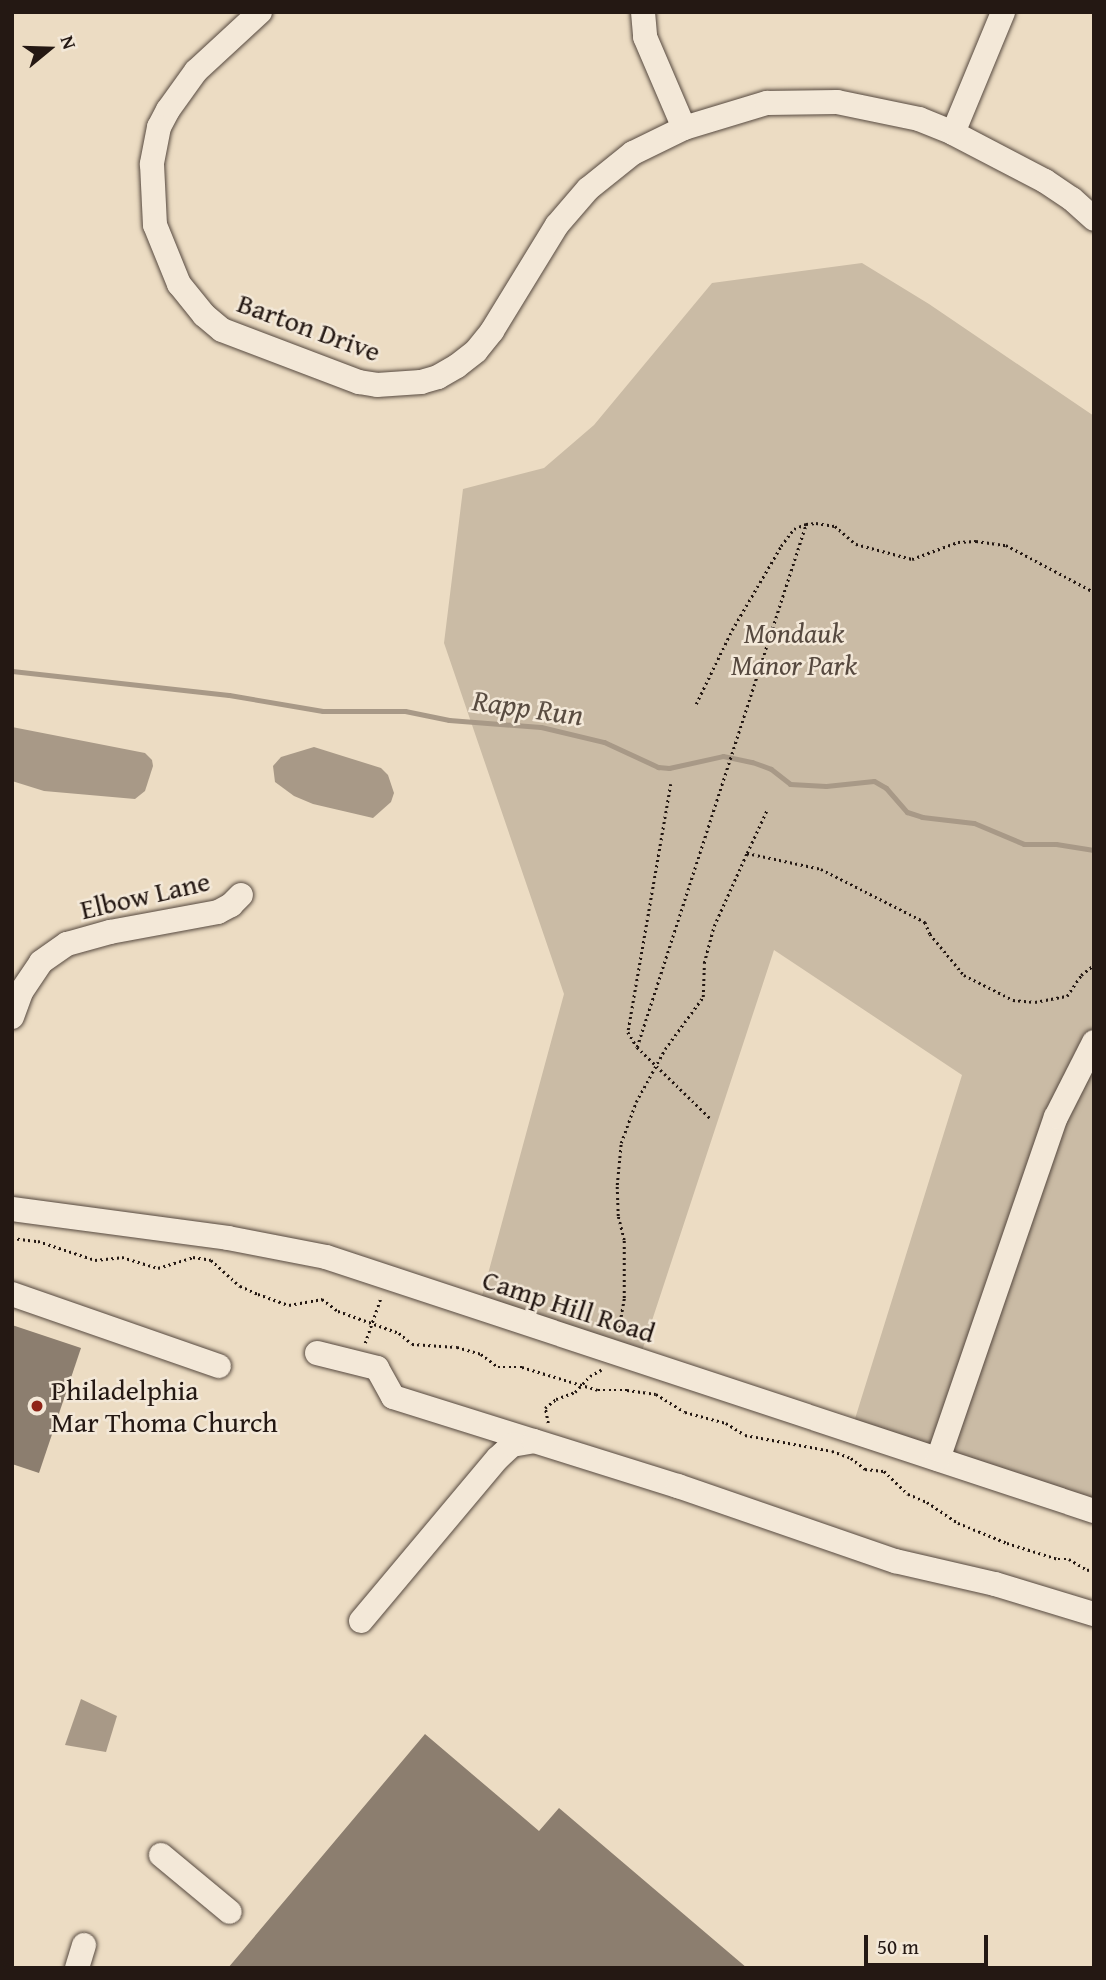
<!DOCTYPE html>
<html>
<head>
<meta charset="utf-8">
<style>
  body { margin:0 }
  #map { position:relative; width:1106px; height:1980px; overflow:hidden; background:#ecdcc3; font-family:"Gentium Book Plus",serif }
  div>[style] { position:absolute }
  .green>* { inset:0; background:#cabba5 }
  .water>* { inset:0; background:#a89987 }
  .stream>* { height:5px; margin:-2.5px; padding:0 2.5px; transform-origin:2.5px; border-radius:2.5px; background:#a89987 }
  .building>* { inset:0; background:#8c7e6f }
  .path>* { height:2.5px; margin-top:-1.25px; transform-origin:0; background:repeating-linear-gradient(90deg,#241813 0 2px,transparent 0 5.5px) }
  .roads { filter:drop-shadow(0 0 2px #56493f) drop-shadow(0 0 2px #56493f) }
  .minor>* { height:24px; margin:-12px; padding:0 12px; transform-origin:12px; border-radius:12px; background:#f3e8d8 }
  .dots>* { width:19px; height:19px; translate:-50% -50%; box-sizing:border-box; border:4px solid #f3e8d8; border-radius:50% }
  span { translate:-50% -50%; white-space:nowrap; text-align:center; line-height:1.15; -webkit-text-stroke:5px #f3e8d8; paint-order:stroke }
  .street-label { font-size:28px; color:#241813 }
  .park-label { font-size:28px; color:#56493f; font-style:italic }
  .poi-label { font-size:28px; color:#241813 }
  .left { translate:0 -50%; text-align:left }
  .water-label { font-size:30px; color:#594c41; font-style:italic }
  .frame { position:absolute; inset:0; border:14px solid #241813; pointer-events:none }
  .north { position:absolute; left:14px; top:14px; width:70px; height:70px; -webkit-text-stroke:5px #f3e8d8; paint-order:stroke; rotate:71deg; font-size:19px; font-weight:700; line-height:28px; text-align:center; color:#241813 }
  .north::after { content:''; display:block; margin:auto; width:24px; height:32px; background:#241813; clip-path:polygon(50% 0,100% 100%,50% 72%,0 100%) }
  .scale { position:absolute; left:864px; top:1935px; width:124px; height:32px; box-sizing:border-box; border:4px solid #241813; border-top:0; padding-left:9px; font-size:21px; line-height:24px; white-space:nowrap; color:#241813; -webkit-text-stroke:5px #f3e8d8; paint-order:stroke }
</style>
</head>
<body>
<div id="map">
  <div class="green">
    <i style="clip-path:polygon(862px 263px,929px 304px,1094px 416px,1094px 1501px,854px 1422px,962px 1075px,774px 950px,642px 1351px,482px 1296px,564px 994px,444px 643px,463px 489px,544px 468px,594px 425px,712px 283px)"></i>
  </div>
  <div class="water">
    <i style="clip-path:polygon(12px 727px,145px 753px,152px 760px,153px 766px,145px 791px,135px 799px,44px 791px,12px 781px)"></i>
    <i style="clip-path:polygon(314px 747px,381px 768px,388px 775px,394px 793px,391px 802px,373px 818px,313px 804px,294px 796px,275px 782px,273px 766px,281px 757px)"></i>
    <i style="clip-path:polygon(81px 1699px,117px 1716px,106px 1752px,65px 1745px)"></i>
  </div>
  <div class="stream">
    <i style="left:12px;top:671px;width:218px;rotate:6.3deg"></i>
    <i style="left:229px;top:695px;width:95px;rotate:9.7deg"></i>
    <i style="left:323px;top:711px;width:82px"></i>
    <i style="left:405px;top:711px;width:45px;rotate:11.6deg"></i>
    <i style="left:449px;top:720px;width:92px;rotate:4.4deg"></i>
    <i style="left:541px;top:727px;width:65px;rotate:13.4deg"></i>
    <i style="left:604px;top:742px;width:60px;rotate:24.8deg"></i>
    <i style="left:658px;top:767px;width:11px;rotate:5deg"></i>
    <i style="left:669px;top:768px;width:55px;rotate:-12.5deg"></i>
    <i style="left:723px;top:756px;width:30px;rotate:12deg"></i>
    <i style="left:752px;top:762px;width:20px;rotate:20deg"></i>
    <i style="left:771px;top:769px;width:24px;rotate:38deg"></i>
    <i style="left:790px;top:784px;width:36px;rotate:3deg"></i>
    <i style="left:826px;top:786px;width:48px;rotate:-5.9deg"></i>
    <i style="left:874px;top:781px;width:14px;rotate:30deg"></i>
    <i style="left:886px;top:788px;width:32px;rotate:49deg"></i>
    <i style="left:907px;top:812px;width:16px;rotate:18deg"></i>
    <i style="left:922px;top:817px;width:52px;rotate:6.6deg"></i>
    <i style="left:974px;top:823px;width:54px;rotate:22.8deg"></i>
    <i style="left:1024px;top:844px;width:32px"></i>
    <i style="left:1056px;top:844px;width:38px;rotate:9deg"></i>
  </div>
  <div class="building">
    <i style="clip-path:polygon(12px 1325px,81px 1348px,39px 1473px,12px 1464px)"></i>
    <i style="clip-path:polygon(425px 1734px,539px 1831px,559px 1808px,747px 1968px,228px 1968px)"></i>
  </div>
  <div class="path">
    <i style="left:696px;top:704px;width:82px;rotate:-64.1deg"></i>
    <i style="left:732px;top:630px;width:97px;rotate:-59.7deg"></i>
    <i style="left:781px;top:546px;width:21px;rotate:-53deg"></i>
    <i style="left:794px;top:529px;width:13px;rotate:-23deg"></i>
    <i style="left:806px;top:524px;width:10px;rotate:-6deg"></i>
    <i style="left:816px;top:523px;width:19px;rotate:9deg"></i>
    <i style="left:835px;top:526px;width:28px;rotate:41deg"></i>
    <i style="left:856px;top:544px;width:58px;rotate:15deg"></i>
    <i style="left:912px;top:559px;width:49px;rotate:-20.3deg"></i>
    <i style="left:958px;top:542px;width:18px;rotate:-3deg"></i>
    <i style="left:976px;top:541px;width:30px;rotate:8deg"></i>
    <i style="left:1006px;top:545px;width:100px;rotate:28.1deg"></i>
    <i style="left:671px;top:784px;width:252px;rotate:99.8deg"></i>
    <i style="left:628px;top:1032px;width:17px;rotate:59deg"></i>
    <i style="left:637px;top:1047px;width:103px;rotate:44.2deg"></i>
    <i style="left:747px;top:853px;width:47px;rotate:-65.1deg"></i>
    <i style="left:637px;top:1047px;width:550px;rotate:-72.09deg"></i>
    <i style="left:12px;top:1238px;width:26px;rotate:7deg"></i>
    <i style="left:38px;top:1241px;width:60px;rotate:18.4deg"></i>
    <i style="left:95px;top:1260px;width:27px;rotate:-6deg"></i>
    <i style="left:122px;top:1257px;width:38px;rotate:17deg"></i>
    <i style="left:158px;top:1268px;width:37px;rotate:-17deg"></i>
    <i style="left:193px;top:1257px;width:18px;rotate:9deg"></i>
    <i style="left:211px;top:1260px;width:39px;rotate:42deg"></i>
    <i style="left:240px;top:1286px;width:20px;rotate:24deg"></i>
    <i style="left:258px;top:1294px;width:33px;rotate:20deg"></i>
    <i style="left:289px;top:1305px;width:34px;rotate:-10deg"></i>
    <i style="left:322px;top:1299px;width:20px;rotate:37deg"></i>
    <i style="left:338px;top:1311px;width:65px;rotate:19.8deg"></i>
    <i style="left:399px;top:1333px;width:17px;rotate:40deg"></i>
    <i style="left:412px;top:1344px;width:45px;rotate:3.8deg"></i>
    <i style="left:457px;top:1347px;width:25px;rotate:16deg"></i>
    <i style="left:481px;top:1354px;width:21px;rotate:37deg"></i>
    <i style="left:498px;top:1367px;width:24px"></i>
    <i style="left:522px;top:1367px;width:79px;rotate:16.8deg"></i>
    <i style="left:598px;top:1390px;width:29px"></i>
    <i style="left:627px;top:1390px;width:29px;rotate:8deg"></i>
    <i style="left:656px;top:1394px;width:34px;rotate:32deg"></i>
    <i style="left:685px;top:1412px;width:42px;rotate:15deg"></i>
    <i style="left:726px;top:1423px;width:22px;rotate:32deg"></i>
    <i style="left:745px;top:1435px;width:88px;rotate:10.4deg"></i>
    <i style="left:832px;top:1451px;width:20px;rotate:20deg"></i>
    <i style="left:851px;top:1458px;width:18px;rotate:38deg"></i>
    <i style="left:865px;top:1469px;width:19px;rotate:6deg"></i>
    <i style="left:884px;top:1471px;width:33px;rotate:44deg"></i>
    <i style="left:908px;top:1494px;width:21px;rotate:23deg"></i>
    <i style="left:927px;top:1502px;width:37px;rotate:34deg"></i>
    <i style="left:958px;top:1523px;width:53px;rotate:22.2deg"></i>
    <i style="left:1007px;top:1543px;width:53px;rotate:17.4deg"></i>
    <i style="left:1058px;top:1559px;width:11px"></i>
    <i style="left:1069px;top:1559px;width:21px;rotate:31deg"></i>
    <i style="left:1087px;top:1570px;width:7px;rotate:-8deg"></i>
    <i style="left:618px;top:1333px;width:36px;rotate:-80deg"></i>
    <i style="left:624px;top:1298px;width:58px;rotate:-90deg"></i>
    <i style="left:624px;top:1240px;width:25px;rotate:-104deg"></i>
    <i style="left:618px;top:1216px;width:31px;rotate:-92deg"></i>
    <i style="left:617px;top:1185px;width:42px;rotate:-84.6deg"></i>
    <i style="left:621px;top:1143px;width:44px;rotate:-69.9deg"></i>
    <i style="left:636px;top:1102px;width:60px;rotate:-61.3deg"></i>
    <i style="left:665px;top:1049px;width:64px;rotate:-53.8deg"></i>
    <i style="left:703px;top:997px;width:34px;rotate:-88deg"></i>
    <i style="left:704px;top:963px;width:38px;rotate:-75deg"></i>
    <i style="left:714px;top:926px;width:80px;rotate:-65.7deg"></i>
    <i style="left:747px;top:853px;width:76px;rotate:12.2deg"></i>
    <i style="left:821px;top:869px;width:117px;rotate:27deg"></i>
    <i style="left:925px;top:922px;width:13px;rotate:67deg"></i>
    <i style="left:930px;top:934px;width:53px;rotate:50.3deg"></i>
    <i style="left:964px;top:975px;width:55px;rotate:27deg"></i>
    <i style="left:1013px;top:1000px;width:22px;rotate:5deg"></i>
    <i style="left:1035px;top:1002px;width:33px;rotate:-11deg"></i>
    <i style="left:1067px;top:996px;width:25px;rotate:-56deg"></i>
    <i style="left:1081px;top:975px;width:16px;rotate:-38deg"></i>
    <i style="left:365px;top:1343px;width:49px;rotate:-70.8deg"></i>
    <i style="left:548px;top:1423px;width:15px;rotate:-101deg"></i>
    <i style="left:545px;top:1408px;width:14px;rotate:-39deg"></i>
    <i style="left:556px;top:1399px;width:20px;rotate:-20deg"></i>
    <i style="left:575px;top:1392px;width:22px;rotate:-47deg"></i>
    <i style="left:590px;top:1376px;width:13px;rotate:-29deg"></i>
  </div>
  <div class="roads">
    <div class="minor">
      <i style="left:260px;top:12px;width:87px;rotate:137.3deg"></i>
      <i style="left:196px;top:71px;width:48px;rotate:125.7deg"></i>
      <i style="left:168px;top:110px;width:19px;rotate:118deg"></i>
      <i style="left:159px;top:127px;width:38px;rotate:101deg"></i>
      <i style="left:152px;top:164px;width:61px;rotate:87.2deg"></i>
      <i style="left:155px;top:225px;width:64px;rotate:67.9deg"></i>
      <i style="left:179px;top:284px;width:40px;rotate:51deg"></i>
      <i style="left:204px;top:315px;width:23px;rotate:40deg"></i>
      <i style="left:222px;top:330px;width:147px;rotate:20.8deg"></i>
      <i style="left:359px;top:382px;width:18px;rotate:9deg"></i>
      <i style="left:377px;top:385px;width:44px;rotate:-3.9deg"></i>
      <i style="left:421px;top:382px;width:18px;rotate:-16deg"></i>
      <i style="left:438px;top:377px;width:22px;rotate:-30deg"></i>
      <i style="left:457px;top:366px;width:24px;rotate:-38deg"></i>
      <i style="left:476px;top:351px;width:26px;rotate:-51deg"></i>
      <i style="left:492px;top:331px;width:124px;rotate:-58.5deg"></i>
      <i style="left:557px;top:225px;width:48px;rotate:-49.3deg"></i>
      <i style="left:588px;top:189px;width:58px;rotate:-38.7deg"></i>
      <i style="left:633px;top:153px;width:57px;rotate:-26.1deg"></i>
      <i style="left:684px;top:128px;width:87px;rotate:-16.8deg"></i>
      <i style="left:767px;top:103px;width:70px;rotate:-0.8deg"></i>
      <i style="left:837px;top:102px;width:84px;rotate:11.7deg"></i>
      <i style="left:919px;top:119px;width:37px;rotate:22deg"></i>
      <i style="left:953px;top:133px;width:104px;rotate:27.6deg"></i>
      <i style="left:1045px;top:181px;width:32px;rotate:34deg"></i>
      <i style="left:1072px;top:199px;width:30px;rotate:42deg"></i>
      <i style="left:643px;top:12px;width:25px;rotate:85deg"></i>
      <i style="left:645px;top:37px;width:99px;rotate:66.8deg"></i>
      <i style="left:953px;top:133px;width:131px;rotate:-67.5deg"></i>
      <i style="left:12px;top:1017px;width:27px;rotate:-70deg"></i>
      <i style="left:21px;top:992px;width:36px;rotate:-56deg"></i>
      <i style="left:41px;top:962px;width:32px;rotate:-35deg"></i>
      <i style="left:67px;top:944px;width:45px;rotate:-15.6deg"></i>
      <i style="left:110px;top:932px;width:110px;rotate:-10.5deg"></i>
      <i style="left:218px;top:912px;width:15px;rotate:-28deg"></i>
      <i style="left:231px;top:905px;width:14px;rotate:-45deg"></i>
      <i style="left:12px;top:1209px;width:218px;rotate:7.6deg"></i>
      <i style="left:228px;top:1238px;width:100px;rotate:11deg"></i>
      <i style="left:326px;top:1257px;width:809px;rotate:18.3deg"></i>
      <i style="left:12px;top:1294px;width:219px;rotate:19.2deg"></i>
      <i style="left:317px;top:1353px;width:62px;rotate:14deg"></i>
      <i style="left:377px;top:1368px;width:33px;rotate:61deg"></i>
      <i style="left:393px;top:1397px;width:147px;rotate:17.4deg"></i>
      <i style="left:938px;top:1459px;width:362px;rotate:-71deg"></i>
      <i style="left:1056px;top:1117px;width:84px;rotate:-63.1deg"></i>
      <i style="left:361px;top:1621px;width:213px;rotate:-50deg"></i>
      <i style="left:498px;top:1458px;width:19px;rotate:-43deg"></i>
      <i style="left:512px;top:1445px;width:22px;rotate:-10deg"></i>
      <i style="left:534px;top:1441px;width:151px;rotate:17.4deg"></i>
      <i style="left:678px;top:1486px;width:230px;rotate:19.1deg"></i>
      <i style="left:895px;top:1561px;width:103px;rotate:13deg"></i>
      <i style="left:995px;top:1584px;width:103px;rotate:16.9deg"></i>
      <i style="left:161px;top:1855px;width:89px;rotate:39.6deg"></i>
      <i style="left:77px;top:1968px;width:24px;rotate:-73deg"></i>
    </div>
  </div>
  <div class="dots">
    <i style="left:37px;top:1406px;background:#8f2418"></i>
  </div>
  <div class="street-label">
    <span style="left:309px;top:327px;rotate:20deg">Barton Drive</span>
    <span style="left:145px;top:895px;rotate:-13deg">Elbow Lane</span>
    <span style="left:569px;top:1306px;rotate:18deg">Camp Hill Road</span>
  </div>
  <div class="park-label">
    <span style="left:794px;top:649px">Mondauk<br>Manor Park</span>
  </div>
  <div class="poi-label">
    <span class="left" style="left:51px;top:1406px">Philadelphia<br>Mar Thoma Church</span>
  </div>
  <div class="water-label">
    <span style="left:528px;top:707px;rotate:8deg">Rapp Run</span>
  </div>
  <div class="frame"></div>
  <div class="north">N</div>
  <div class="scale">50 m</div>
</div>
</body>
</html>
